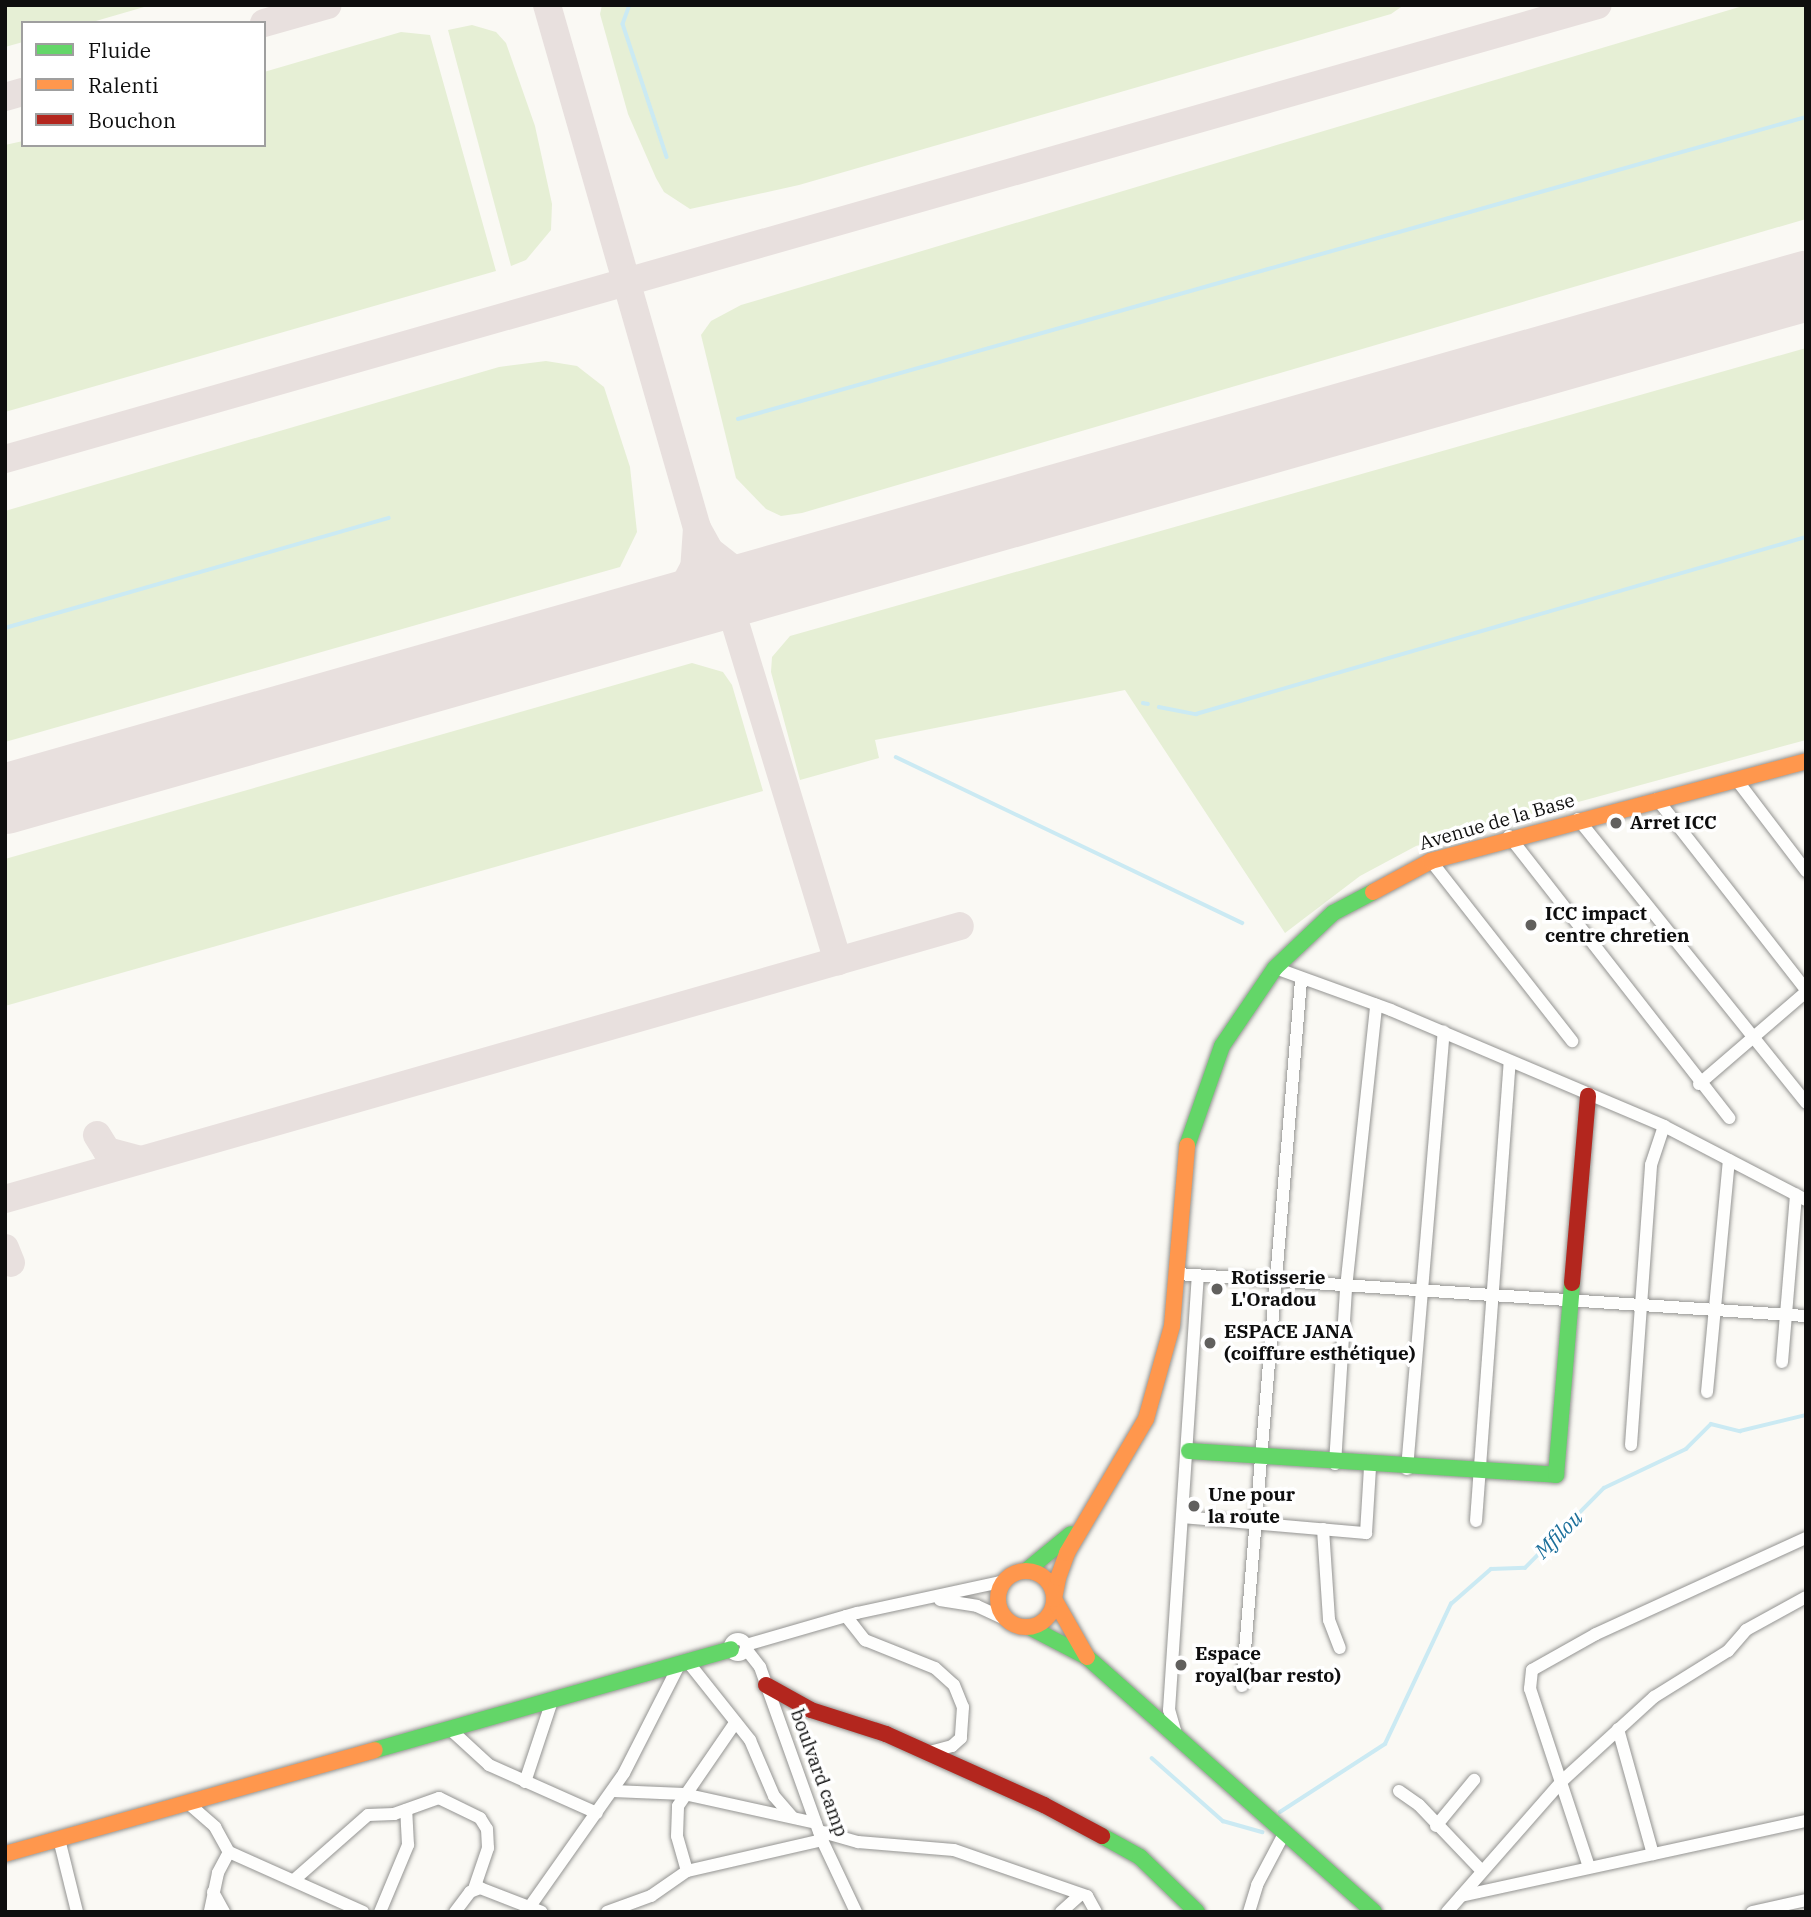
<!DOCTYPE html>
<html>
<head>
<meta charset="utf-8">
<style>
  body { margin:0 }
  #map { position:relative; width:1811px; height:1917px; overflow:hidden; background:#faf9f4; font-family:"IBM Plex Serif",serif }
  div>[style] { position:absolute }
  .green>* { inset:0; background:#e6efd5 }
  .stream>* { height:3.5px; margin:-1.75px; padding:0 1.75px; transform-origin:1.75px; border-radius:1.75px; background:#cbeaf3 }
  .taxiway>* { height:28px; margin:-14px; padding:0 14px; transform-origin:14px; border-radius:14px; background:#e8e0de }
  .runway>* { height:70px; margin:-35px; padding:0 35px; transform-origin:35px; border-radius:35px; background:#e8e0de }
  .roads { filter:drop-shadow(0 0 2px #949492) drop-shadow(0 0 2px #949492) }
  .street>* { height:12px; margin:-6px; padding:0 6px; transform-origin:6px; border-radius:6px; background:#fefefd }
  .street>.ring { margin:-6px; padding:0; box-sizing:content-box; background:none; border:12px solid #fefefd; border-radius:50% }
  .fast>* { height:16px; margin:-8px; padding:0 8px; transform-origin:8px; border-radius:8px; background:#63d668 }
  .slow>* { height:16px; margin:-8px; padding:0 8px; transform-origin:8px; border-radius:8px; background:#ff974d }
  .slow>.ring { margin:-8px; padding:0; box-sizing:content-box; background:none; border:16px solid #ff974d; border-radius:50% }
  .jam>* { height:16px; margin:-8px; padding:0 8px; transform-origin:8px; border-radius:8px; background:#b3261e }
  .dots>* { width:19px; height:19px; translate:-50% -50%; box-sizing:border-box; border:4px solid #fff; border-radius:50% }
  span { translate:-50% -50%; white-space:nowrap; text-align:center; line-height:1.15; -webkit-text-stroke:7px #fff; paint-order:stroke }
  .street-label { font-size:19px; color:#0e0e0e }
  .poi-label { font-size:19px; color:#0e0e0e; font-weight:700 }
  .left { translate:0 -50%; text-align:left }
  .water-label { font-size:21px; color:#1d709b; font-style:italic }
  .frame { position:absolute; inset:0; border:7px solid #0e0e0e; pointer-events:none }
  .legend { position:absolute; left:21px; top:21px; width:245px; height:126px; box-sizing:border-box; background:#fff; border:2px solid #9f9f9f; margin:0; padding:9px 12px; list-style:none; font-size:21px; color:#0e0e0e }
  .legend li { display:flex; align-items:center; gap:14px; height:35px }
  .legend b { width:35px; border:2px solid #9f9f9f }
</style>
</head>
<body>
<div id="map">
  <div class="green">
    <i style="clip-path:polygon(5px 5px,151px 5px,89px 23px,23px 23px,23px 42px,5px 47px)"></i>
    <i style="clip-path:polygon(1404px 5px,1391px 14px,799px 185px,690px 209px,664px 192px,656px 178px,628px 114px,600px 14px,602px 5px)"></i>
    <i style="clip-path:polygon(1746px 5px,1806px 5px,1806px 219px,802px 513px,781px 516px,766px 509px,736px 478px,701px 335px,711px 321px,741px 305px)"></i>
    <i style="clip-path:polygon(472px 25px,496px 32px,506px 43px,535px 126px,552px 204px,551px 230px,526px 260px,511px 266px,448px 30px)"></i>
    <i style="clip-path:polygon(401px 32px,430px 35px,496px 271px,5px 412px,5px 145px,23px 141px,23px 145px,264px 145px,264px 72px)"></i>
    <i style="clip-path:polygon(1806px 348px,1806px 740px,1416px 846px,1360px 876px,1285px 933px,1125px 690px,875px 740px,879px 758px,800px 780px,771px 672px,772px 657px,790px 636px)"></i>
    <i style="clip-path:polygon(546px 361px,577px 366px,604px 387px,630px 467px,637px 532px,620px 567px,5px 742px,5px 511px,499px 367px)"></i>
    <i style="clip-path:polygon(692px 663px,723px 672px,732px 685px,763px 791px,5px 1006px,5px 859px)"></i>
  </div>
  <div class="stream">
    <i style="left:630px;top:5px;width:20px;rotate:110deg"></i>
    <i style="left:623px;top:24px;width:140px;rotate:71.7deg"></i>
    <i style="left:738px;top:419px;width:1110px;rotate:-15.79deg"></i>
    <i style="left:5px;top:628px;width:399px;rotate:-16deg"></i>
    <i style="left:1143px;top:703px;width:5px;rotate:11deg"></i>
    <i style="left:1159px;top:707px;width:38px;rotate:11deg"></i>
    <i style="left:1196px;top:714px;width:635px;rotate:-16.18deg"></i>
    <i style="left:896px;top:757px;width:384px;rotate:25.6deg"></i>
    <i style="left:1152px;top:1758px;width:95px;rotate:41.6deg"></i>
    <i style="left:1223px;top:1821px;width:41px;rotate:15.8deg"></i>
    <i style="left:1280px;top:1812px;width:125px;rotate:-32.9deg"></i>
    <i style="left:1385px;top:1744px;width:155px;rotate:-64.8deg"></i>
    <i style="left:1451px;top:1604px;width:53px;rotate:-41.2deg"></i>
    <i style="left:1491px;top:1569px;width:34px;rotate:-2deg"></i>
    <i style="left:1525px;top:1568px;width:112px;rotate:-45.4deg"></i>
    <i style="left:1604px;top:1488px;width:91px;rotate:-25.4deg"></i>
    <i style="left:1686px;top:1449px;width:35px;rotate:-45deg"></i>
    <i style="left:1711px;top:1424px;width:30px;rotate:14deg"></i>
    <i style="left:1740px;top:1431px;width:68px;rotate:-13.6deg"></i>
  </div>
  <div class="taxiway">
    <i style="left:547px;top:5px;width:544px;rotate:74deg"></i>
    <i style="left:697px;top:528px;width:39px;rotate:94deg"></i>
    <i style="left:694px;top:567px;width:27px;rotate:118deg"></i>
    <i style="left:681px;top:591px;width:49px;rotate:146.6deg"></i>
    <i style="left:264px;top:23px;width:66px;rotate:-15.7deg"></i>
    <i style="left:5px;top:97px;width:19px;rotate:-16deg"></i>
    <i style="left:5px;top:459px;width:1656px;rotate:-15.91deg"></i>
    <i style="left:697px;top:528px;width:26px;rotate:61deg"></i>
    <i style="left:710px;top:551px;width:28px;rotate:38deg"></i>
    <i style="left:732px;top:568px;width:49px;rotate:11.8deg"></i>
    <i style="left:726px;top:593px;width:385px;rotate:73.1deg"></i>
    <i style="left:97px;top:1135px;width:19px;rotate:58deg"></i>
    <i style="left:107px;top:1151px;width:34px;rotate:15deg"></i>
    <i style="left:5px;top:1199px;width:993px;rotate:-15.95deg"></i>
    <i style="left:5px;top:1248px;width:16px;rotate:68deg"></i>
  </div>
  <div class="runway">
    <i style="left:5px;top:799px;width:1873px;rotate:-15.9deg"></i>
  </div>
  <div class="roads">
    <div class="street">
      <i style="left:1736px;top:779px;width:116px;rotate:52.7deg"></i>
      <i style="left:1657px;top:799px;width:242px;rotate:52deg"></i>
      <i style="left:1578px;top:819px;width:364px;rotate:51.2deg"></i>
      <i style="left:1509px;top:836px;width:358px;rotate:52deg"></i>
      <i style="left:1431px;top:861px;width:229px;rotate:51.9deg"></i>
      <i style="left:1275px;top:968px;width:123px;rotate:19.9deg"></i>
      <i style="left:1391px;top:1010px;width:297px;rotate:23deg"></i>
      <i style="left:1664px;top:1126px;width:160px;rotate:27.5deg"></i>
      <i style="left:1699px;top:1084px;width:141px;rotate:-40.7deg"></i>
      <i style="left:1178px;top:1274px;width:629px;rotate:3.83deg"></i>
      <i style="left:1782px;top:1362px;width:168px;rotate:-85.2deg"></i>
      <i style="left:1707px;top:1392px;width:233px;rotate:-84.6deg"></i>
      <i style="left:1631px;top:1445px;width:281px;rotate:-85.9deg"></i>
      <i style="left:1651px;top:1165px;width:41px;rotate:-71.6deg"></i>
      <i style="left:1335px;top:1464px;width:176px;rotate:-86.4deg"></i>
      <i style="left:1346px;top:1288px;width:285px;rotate:-83.9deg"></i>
      <i style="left:1407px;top:1469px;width:439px;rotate:-85.2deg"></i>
      <i style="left:1182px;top:1517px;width:185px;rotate:5deg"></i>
      <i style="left:1366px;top:1533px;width:66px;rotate:-86.5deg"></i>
      <i style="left:1476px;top:1521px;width:459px;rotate:-85.8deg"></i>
      <i style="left:1323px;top:1529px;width:91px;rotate:86.2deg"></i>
      <i style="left:1329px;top:1620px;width:30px;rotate:69deg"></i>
      <i style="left:940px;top:1600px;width:37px;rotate:9deg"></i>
      <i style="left:977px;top:1606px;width:38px;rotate:25deg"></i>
      <i style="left:846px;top:1616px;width:31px;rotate:52deg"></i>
      <i style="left:865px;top:1640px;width:75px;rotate:21.8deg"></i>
      <i style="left:935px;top:1668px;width:25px;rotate:42deg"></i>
      <i style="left:954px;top:1685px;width:24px;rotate:68deg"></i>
      <i style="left:963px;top:1707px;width:31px;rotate:94deg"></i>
      <i style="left:961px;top:1738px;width:12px;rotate:138deg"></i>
      <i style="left:952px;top:1746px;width:27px;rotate:165deg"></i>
      <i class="ring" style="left:730px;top:1639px;width:4px;height:4px"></i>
      <i style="left:746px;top:1645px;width:116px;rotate:-16.1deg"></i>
      <i style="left:857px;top:1613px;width:151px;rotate:-12.2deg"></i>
      <i style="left:746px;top:1649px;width:23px;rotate:52deg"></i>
      <i style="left:760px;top:1667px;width:184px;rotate:70.3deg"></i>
      <i style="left:822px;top:1840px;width:80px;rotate:64.7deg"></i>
      <i style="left:688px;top:1662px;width:100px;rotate:51.5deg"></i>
      <i style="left:750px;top:1740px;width:61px;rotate:66.8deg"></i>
      <i style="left:774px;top:1796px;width:28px;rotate:49deg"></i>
      <i style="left:1242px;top:1686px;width:708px;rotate:-85.22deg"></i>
      <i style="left:1618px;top:1729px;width:130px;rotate:74.4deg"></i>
      <i style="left:451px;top:1730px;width:52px;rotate:42.6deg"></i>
      <i style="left:489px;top:1765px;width:118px;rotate:24deg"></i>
      <i style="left:1176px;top:1734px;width:25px;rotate:-106deg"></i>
      <i style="left:1169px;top:1710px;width:435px;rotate:-86.2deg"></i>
      <i style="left:525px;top:1782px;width:85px;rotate:-71.6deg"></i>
      <i style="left:613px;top:1791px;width:71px;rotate:2.4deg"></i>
      <i style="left:684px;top:1794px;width:135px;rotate:12.4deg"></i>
      <i style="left:1399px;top:1791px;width:24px;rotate:35deg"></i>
      <i style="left:1419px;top:1805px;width:90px;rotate:46.4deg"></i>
      <i style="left:189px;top:1804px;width:35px;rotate:41deg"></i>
      <i style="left:215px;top:1827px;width:29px;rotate:61deg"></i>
      <i style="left:229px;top:1852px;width:24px;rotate:118deg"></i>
      <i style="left:218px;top:1873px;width:40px;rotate:102deg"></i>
      <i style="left:1436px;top:1826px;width:60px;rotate:-50.4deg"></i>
      <i style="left:819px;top:1831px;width:41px;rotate:15.8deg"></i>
      <i style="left:858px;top:1842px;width:96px;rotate:4.8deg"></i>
      <i style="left:954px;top:1850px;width:141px;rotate:19.1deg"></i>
      <i style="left:1087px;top:1896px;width:18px;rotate:61deg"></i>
      <i style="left:59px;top:1839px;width:75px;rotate:76.1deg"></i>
      <i style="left:229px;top:1852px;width:147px;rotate:24.1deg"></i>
      <i style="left:1589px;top:1867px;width:188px;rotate:-108.3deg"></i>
      <i style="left:1530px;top:1689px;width:19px;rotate:-84deg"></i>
      <i style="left:1532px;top:1670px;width:73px;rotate:-29.4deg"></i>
      <i style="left:1596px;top:1634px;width:231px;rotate:-24.6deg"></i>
      <i style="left:687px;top:1871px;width:36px;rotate:-106deg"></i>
      <i style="left:677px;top:1836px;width:30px;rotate:-88deg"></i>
      <i style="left:678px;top:1806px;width:101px;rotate:-55.5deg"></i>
      <i style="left:294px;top:1880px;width:98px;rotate:-41.3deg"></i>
      <i style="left:368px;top:1815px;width:26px;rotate:-2deg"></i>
      <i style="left:394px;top:1814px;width:48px;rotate:-19.6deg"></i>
      <i style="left:439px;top:1798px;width:46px;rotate:26deg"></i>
      <i style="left:480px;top:1818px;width:13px;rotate:58deg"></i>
      <i style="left:487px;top:1829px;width:19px;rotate:87deg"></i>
      <i style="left:488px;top:1848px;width:43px;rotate:108.9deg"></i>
      <i style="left:213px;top:1892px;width:23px;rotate:61deg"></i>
      <i style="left:1461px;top:1896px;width:353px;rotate:-12.3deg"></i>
      <i style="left:380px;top:1912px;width:73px;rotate:-67.3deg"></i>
      <i style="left:408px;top:1845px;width:35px;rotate:-93deg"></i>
      <i style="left:455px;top:1912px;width:25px;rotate:-53deg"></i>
      <i style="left:470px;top:1892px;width:11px;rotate:-22deg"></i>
      <i style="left:480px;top:1888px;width:66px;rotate:21.2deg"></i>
      <i style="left:526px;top:1912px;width:170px;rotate:-54.8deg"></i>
      <i style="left:624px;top:1773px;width:121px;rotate:-63deg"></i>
      <i style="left:607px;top:1912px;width:47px;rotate:-20deg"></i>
      <i style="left:651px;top:1896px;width:44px;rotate:-34.8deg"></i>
      <i style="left:687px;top:1871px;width:139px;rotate:-12.9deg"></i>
      <i style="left:1061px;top:1912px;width:24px;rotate:-42deg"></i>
      <i style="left:1249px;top:1912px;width:28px;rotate:-73deg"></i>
      <i style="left:1257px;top:1885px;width:60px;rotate:-62.2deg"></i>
      <i style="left:1447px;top:1912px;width:174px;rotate:-48.7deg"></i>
      <i style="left:1562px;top:1781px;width:125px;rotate:-42.4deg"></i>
      <i style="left:1654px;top:1697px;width:87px;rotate:-31.9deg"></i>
      <i style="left:1728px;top:1651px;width:28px;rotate:-49deg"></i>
      <i style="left:1746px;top:1630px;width:68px;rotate:-28.8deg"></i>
      <i style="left:1752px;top:1912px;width:55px;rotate:-12.5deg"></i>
    </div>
    <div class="fast">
      <i style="left:1187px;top:1146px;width:106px;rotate:-70.7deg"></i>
      <i style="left:1222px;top:1046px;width:94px;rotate:-55.8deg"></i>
      <i style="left:1275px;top:968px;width:80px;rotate:-43.5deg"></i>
      <i style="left:1333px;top:913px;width:45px;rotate:-27.7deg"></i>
      <i style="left:1189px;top:1451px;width:368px;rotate:3.7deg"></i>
      <i style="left:1556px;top:1475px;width:193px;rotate:-85.2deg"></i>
      <i style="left:1026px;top:1571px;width:58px;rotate:-39.4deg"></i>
      <i style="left:1029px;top:1627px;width:65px;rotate:27.3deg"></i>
      <i style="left:1087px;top:1657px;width:384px;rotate:41.6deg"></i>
      <i style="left:375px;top:1750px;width:370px;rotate:-15.8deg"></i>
      <i style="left:1102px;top:1836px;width:43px;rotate:28.9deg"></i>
      <i style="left:1140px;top:1857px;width:79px;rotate:44deg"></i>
    </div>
    <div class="slow">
      <i style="left:1373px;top:892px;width:66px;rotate:-28.1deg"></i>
      <i style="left:1431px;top:861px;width:388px;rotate:-14.9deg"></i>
      <i class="ring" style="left:998px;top:1571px;width:40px;height:40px"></i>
      <i style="left:1087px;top:1657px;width:67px;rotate:-119.6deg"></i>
      <i style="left:1054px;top:1599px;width:21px;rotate:-79deg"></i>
      <i style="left:1058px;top:1578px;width:27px;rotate:-70deg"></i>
      <i style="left:1067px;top:1553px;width:156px;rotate:-59.5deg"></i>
      <i style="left:1146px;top:1419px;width:97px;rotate:-74.4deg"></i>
      <i style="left:1172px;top:1326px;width:181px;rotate:-85.2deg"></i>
      <i style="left:5px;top:1854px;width:384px;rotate:-15.7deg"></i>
    </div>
    <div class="jam">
      <i style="left:1572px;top:1283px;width:188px;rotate:-85.1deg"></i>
      <i style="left:766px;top:1685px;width:51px;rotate:29.1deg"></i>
      <i style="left:811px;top:1710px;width:79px;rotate:17.7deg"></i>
      <i style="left:886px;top:1734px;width:173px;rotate:24.2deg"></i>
      <i style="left:1044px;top:1805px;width:66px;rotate:28.1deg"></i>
    </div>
  </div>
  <div class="dots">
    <i style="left:1616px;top:823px;background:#61605e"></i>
    <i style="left:1531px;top:925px;background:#61605e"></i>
    <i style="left:1217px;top:1289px;background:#61605e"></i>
    <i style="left:1210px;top:1343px;background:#61605e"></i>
    <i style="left:1194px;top:1506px;background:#61605e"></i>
    <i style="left:1181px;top:1665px;background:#61605e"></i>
  </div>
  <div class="street-label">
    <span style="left:1497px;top:822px;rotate:-16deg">Avenue de la Base</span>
    <span style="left:819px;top:1773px;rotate:70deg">boulvard camp</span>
  </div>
  <div class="poi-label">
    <span class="left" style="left:1630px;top:823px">Arret ICC</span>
    <span class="left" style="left:1545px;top:925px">ICC impact<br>centre chretien</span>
    <span class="left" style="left:1231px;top:1289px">Rotisserie<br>L'Oradou</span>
    <span class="left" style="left:1224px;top:1343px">ESPACE JANA<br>(coiffure esthétique)</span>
    <span class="left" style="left:1208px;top:1506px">Une pour<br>la route</span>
    <span class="left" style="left:1195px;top:1665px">Espace<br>royal(bar resto)</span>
  </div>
  <div class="water-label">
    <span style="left:1558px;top:1534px;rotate:-45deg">Mfilou</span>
  </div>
  <div class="frame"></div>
  <ul class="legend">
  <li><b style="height:9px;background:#63d668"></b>Fluide</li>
  <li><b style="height:9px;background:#ff974d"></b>Ralenti</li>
  <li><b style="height:9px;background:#b3261e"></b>Bouchon</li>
  </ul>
</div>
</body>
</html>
